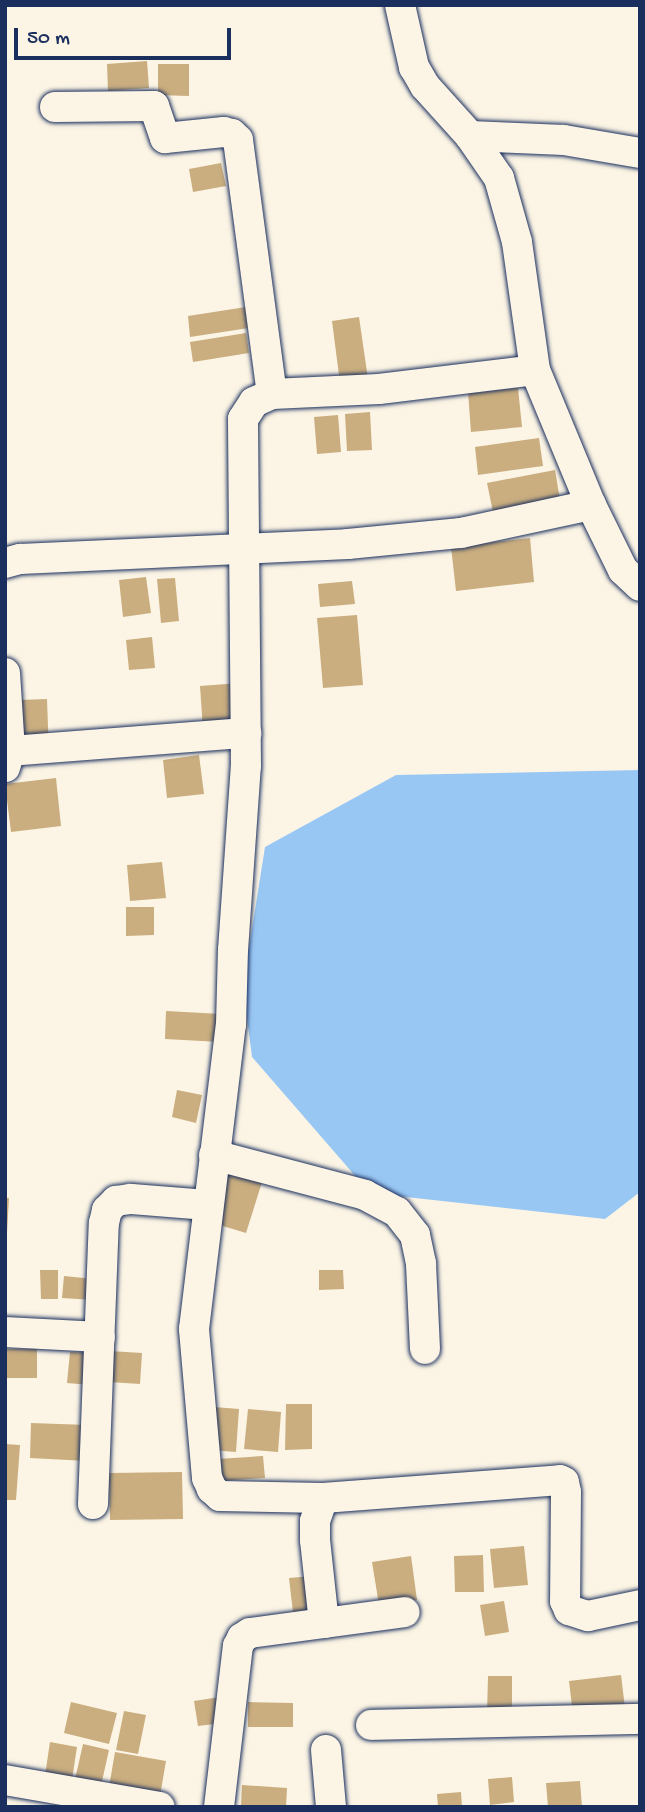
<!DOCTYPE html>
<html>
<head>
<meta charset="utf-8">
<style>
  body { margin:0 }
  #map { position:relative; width:645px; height:1812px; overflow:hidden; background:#fcf5e5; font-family:"Gochi Hand",sans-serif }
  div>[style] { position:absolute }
  .water>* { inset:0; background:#99c7f4 }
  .building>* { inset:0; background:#caae7f }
  .roads { filter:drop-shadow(0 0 2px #1b2f5e) drop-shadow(0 0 2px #1b2f5e) }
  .street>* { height:30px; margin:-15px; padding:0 15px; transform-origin:15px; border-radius:15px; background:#fcf5e5 }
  span { translate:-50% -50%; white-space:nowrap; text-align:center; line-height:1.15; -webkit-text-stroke:6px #fcf5e5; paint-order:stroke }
  .frame { position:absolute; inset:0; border:7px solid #1b2f5e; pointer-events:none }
  .scale { position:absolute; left:14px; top:28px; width:217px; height:32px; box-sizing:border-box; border:4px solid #1b2f5e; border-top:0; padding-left:9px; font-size:21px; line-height:24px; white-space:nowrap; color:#1b2f5e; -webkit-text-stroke:5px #fcf5e5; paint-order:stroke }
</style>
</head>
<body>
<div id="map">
  <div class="water">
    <i style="clip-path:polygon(640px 770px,640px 1192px,605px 1219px,370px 1193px,252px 1057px,243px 986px,265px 847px,396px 775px)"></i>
  </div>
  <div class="building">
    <i style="clip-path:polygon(147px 61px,149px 88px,108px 91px,107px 64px)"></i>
    <i style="clip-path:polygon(158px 64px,189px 64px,189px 96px,158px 95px)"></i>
    <i style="clip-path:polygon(221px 163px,226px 186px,193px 192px,189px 169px)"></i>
    <i style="clip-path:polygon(246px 307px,249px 328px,190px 337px,188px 316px)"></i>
    <i style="clip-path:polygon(359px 317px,368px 379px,340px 383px,332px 321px)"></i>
    <i style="clip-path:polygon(246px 333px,249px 353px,193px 362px,190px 342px)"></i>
    <i style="clip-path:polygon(518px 388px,522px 427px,471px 432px,468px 392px)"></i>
    <i style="clip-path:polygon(370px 412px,372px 450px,347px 451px,345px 414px)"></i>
    <i style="clip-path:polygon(338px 415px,341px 452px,317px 454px,314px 417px)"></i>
    <i style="clip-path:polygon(539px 438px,543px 466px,478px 475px,475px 447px)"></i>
    <i style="clip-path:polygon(555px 470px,560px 500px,493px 512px,487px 483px)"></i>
    <i style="clip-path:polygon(530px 538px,534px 582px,456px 591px,451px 547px)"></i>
    <i style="clip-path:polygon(146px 577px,151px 613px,123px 617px,119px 580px)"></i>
    <i style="clip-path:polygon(175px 578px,179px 621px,161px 623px,157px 579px)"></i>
    <i style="clip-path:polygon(352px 581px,355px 604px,320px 607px,318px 584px)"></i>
    <i style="clip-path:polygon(357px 615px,363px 685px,323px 688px,317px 618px)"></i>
    <i style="clip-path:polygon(152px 637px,155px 668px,129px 670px,126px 640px)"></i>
    <i style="clip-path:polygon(240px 683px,243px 726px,203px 730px,200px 686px)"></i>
    <i style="clip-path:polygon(47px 699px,49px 755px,20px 756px,19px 700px)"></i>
    <i style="clip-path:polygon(199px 755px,204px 794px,167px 798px,163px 760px)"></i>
    <i style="clip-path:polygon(56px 778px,61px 826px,11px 832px,5px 784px)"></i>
    <i style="clip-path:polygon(162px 862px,166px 898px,130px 901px,127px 865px)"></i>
    <i style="clip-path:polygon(126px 907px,154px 907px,154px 935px,126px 936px)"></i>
    <i style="clip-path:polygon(166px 1011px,221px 1014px,220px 1042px,165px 1039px)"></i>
    <i style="clip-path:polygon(177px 1090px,202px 1095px,196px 1123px,172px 1117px)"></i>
    <i style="clip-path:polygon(230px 1168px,263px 1179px,246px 1233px,213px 1223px)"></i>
    <i style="clip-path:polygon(5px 1198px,9px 1198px,7px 1233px,5px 1233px)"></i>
    <i style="clip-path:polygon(40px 1270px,58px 1270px,58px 1299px,41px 1299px)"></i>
    <i style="clip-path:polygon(319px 1270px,343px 1270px,344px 1289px,319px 1290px)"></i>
    <i style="clip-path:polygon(64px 1276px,94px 1279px,93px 1300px,62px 1298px)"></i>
    <i style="clip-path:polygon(5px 1349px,37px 1349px,37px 1378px,5px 1378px)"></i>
    <i style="clip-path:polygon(110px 1351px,142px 1353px,140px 1384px,109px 1382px)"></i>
    <i style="clip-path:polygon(70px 1352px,93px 1353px,91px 1385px,67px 1383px)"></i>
    <i style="clip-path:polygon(286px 1404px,312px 1404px,312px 1449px,285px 1450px)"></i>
    <i style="clip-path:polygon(214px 1407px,239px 1409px,236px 1452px,211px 1450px)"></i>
    <i style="clip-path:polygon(248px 1409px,281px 1412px,278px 1452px,244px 1449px)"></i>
    <i style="clip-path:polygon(31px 1423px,88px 1425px,87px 1461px,30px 1458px)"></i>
    <i style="clip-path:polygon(5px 1444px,20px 1445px,16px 1500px,5px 1500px)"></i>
    <i style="clip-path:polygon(263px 1456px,265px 1478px,219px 1481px,218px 1459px)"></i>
    <i style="clip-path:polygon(182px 1472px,183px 1519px,110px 1520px,109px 1473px)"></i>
    <i style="clip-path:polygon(524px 1546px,528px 1585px,494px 1588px,490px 1549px)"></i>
    <i style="clip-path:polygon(483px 1555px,484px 1592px,455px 1592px,454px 1556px)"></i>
    <i style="clip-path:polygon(411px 1556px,417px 1600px,379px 1605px,372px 1562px)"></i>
    <i style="clip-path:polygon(312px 1576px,317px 1619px,294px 1621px,289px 1578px)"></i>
    <i style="clip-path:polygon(504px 1601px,509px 1632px,485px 1636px,480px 1605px)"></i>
    <i style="clip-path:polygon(621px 1675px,625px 1708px,573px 1715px,569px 1681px)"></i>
    <i style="clip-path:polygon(488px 1676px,512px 1676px,512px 1716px,487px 1715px)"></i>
    <i style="clip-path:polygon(220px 1697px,223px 1723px,198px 1726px,194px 1701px)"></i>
    <i style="clip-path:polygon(71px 1702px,117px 1713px,109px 1744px,64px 1733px)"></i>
    <i style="clip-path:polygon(248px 1702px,293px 1703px,293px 1727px,248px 1727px)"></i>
    <i style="clip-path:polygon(124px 1711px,146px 1715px,138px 1754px,116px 1750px)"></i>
    <i style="clip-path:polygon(50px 1742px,77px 1747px,71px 1786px,44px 1782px)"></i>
    <i style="clip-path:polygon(83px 1744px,109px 1750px,100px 1790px,74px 1784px)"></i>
    <i style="clip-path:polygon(115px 1752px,166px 1761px,159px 1802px,108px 1793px)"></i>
    <i style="clip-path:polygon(512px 1777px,514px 1802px,490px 1805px,488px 1779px)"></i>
    <i style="clip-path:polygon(580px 1781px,582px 1807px,548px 1807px,546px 1783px)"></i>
    <i style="clip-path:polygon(242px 1785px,287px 1788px,286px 1807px,241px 1807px)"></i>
    <i style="clip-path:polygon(461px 1792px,462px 1807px,438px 1807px,437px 1794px)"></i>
  </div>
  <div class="roads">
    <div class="street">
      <i style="left:400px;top:5px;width:64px;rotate:77.3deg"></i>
      <i style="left:414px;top:67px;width:22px;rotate:60deg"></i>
      <i style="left:425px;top:86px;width:67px;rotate:48deg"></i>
      <i style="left:470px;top:136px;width:51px;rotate:55.4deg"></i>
      <i style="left:499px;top:178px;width:66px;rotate:74.3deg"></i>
      <i style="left:517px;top:242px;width:129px;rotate:82deg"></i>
      <i style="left:535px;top:370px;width:146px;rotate:67.5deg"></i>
      <i style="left:591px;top:505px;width:72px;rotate:63.8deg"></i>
      <i style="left:623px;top:570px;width:23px;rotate:43deg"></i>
      <i style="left:55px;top:107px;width:99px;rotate:-0.6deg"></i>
      <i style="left:154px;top:106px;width:34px;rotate:71deg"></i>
      <i style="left:165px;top:138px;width:59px;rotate:-5.8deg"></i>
      <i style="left:224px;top:132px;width:8px;rotate:14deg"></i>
      <i style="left:232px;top:134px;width:8px;rotate:45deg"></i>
      <i style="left:238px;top:140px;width:256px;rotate:82.4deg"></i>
      <i style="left:470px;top:136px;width:94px;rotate:2.4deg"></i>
      <i style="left:564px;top:140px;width:77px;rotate:9.7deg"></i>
      <i style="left:5px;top:563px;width:16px;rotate:-15deg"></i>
      <i style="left:20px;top:559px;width:328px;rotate:-2.6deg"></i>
      <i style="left:348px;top:544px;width:114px;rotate:-5.6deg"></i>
      <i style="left:461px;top:533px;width:133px;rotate:-12.2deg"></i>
      <i style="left:5px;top:673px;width:78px;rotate:86.3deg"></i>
      <i style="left:10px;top:751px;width:17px;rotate:107deg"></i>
      <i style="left:10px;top:751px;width:237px;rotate:-4.4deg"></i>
      <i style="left:214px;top:1155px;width:156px;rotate:14.8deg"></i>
      <i style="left:365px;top:1195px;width:36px;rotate:28deg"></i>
      <i style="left:397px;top:1212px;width:29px;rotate:52deg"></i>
      <i style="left:415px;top:1235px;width:30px;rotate:78deg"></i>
      <i style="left:421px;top:1264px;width:85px;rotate:87.3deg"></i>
      <i style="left:5px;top:1332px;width:95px;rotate:3deg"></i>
      <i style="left:323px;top:1498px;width:103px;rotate:-178.9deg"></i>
      <i style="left:220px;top:1496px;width:11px;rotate:-139deg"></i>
      <i style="left:212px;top:1489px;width:12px;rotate:-114deg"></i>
      <i style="left:207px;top:1478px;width:150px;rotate:-95deg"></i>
      <i style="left:194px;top:1329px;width:306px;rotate:-83.1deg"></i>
      <i style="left:231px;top:1025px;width:75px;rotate:-88.5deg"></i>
      <i style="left:233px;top:950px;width:184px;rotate:-86deg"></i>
      <i style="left:246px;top:766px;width:347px;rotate:-90.5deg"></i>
      <i style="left:243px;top:419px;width:20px;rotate:-57deg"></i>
      <i style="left:254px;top:402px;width:20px;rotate:-24deg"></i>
      <i style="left:272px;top:394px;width:107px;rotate:-2.7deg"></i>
      <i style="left:379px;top:389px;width:157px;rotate:-6.9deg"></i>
      <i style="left:93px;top:1504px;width:281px;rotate:-87.8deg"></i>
      <i style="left:104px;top:1223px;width:13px;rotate:-77deg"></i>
      <i style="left:107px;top:1210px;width:13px;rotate:-45deg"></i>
      <i style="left:116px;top:1201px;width:15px;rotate:-8deg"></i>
      <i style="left:131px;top:1199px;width:77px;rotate:4.5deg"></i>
      <i style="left:324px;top:1623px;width:83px;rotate:-96.2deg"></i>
      <i style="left:315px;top:1540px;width:19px;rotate:-90deg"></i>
      <i style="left:315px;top:1521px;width:24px;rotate:-71deg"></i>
      <i style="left:323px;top:1498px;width:238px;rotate:-4.3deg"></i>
      <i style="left:560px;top:1480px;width:4px;rotate:27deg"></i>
      <i style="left:564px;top:1482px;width:10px;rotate:79deg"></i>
      <i style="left:566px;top:1492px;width:109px;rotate:90.5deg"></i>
      <i style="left:565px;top:1601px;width:10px;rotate:66deg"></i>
      <i style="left:569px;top:1610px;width:20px;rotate:18deg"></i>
      <i style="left:588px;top:1616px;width:53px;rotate:-11.9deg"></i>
      <i style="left:371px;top:1725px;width:269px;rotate:-1.3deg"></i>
      <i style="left:326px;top:1750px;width:57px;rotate:85deg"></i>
      <i style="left:5px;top:1780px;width:157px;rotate:9.9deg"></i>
      <i style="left:219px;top:1807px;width:162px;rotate:-83.3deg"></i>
      <i style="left:238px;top:1646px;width:9px;rotate:-63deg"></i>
      <i style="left:242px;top:1638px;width:9px;rotate:-32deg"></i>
      <i style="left:250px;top:1633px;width:156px;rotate:-7.7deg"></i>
    </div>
  </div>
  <div class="frame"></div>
  <div class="scale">50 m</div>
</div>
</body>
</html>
